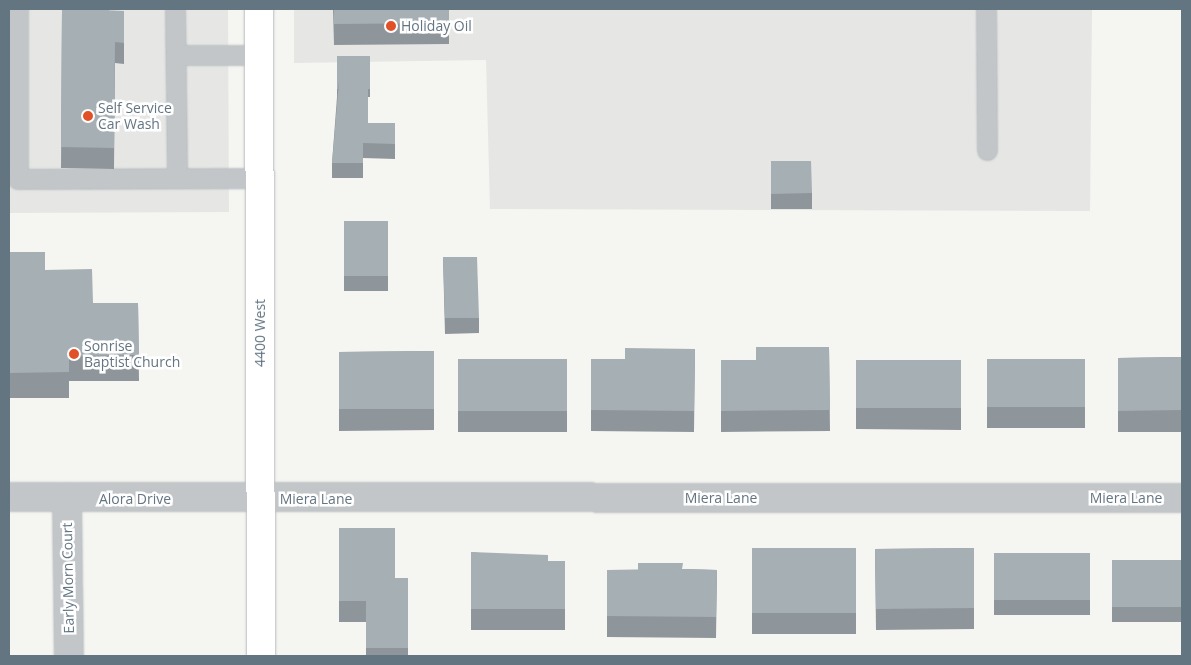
<!DOCTYPE html>
<html>
<head>
<meta charset="utf-8">
<style>
  body { margin:0 }
  #map { position:relative; width:1191px; height:665px; overflow:hidden; background:#f5f5f1; font-family:"Open Sans",sans-serif }
  div>[style] { position:absolute }
  .built>* { inset:0; background:#e6e7e5 }
  .roads { filter:drop-shadow(0 0 1px #b4babe) drop-shadow(0 0 1px #b4babe) }
  .lane>* { height:19px; margin:-9.5px; padding:0 9.5px; transform-origin:9.5px; border-radius:9.5px; background:#c2c6c9 }
  .street>* { height:28px; margin:-14px; padding:0 14px; transform-origin:14px; border-radius:14px; background:#c2c6c9 }
  .secondary>* { height:28px; margin:-14px; padding:0 14px; transform-origin:14px; border-radius:14px; background:#fff }
  .wall>* { inset:0; background:#8f969b }
  .building>* { inset:0; background:#a6afb4 }
  .dots>* { width:14px; height:14px; translate:-50% -50%; box-sizing:border-box; border:2px solid #fff; border-radius:50% }
  span { translate:-50% -50%; white-space:nowrap; text-align:center; line-height:1.15; -webkit-text-stroke:5px #fff; paint-order:stroke }
  .poi-label { font-size:14px; color:#647582 }
  .left { translate:0 -50%; text-align:left }
  .street-label { font-size:14px; color:#647582 }
  .frame { position:absolute; inset:0; border:10px solid #647582; pointer-events:none }
</style>
</head>
<body>
<div id="map">
  <div class="built">
    <i style="clip-path:polygon(9px 9px,228px 9px,229px 212px,9px 213px)"></i>
    <i style="clip-path:polygon(294px 9px,1092px 9px,1090px 211px,490px 209px,486px 60px,294px 63px)"></i>
  </div>
  <div class="roads">
    <div class="lane">
      <i style="left:18px;top:9px;width:170px;rotate:90deg"></i>
      <i style="left:18px;top:179px;width:242px;rotate:-0.2deg"></i>
      <i style="left:175px;top:9px;width:169px;rotate:89.3deg"></i>
      <i style="left:986px;top:9px;width:141px;rotate:89.6deg"></i>
      <i style="left:176px;top:55px;width:83px"></i>
    </div>
    <div class="street">
      <i style="left:9px;top:497px;width:1173px;rotate:0.05deg"></i>
      <i style="left:67px;top:500px;width:156px;rotate:89.3deg"></i>
    </div>
    <div class="secondary">
      <i style="left:259px;top:9px;width:647px;rotate:89.82deg"></i>
    </div>
  </div>
  <div class="wall">
    <i style="clip-path:polygon(62px 9px,124px 11px,124px 64px,115px 63px,114px 169px,61px 168px)"></i>
    <i style="clip-path:polygon(333px 9px,449px 9px,449px 44px,334px 45px)"></i>
    <i style="clip-path:polygon(337px 56px,370px 56px,370px 97px,368px 97px,368px 123px,395px 123px,395px 159px,363px 158px,363px 178px,332px 178px,332px 163px,337px 97px)"></i>
    <i style="clip-path:polygon(771px 161px,812px 193px,812px 209px,771px 209px)"></i>
    <i style="clip-path:polygon(344px 221px,388px 221px,388px 291px,344px 291px)"></i>
    <i style="clip-path:polygon(9px 252px,45px 270px,93px 303px,138px 303px,139px 381px,69px 381px,69px 398px,9px 398px)"></i>
    <i style="clip-path:polygon(443px 257px,479px 318px,479px 333px,445px 334px)"></i>
    <i style="clip-path:polygon(829px 347px,830px 431px,721px 432px,721px 360px,756px 360px)"></i>
    <i style="clip-path:polygon(695px 349px,694px 432px,591px 431px,591px 359px,625px 359px)"></i>
    <i style="clip-path:polygon(434px 351px,434px 430px,339px 431px,339px 352px)"></i>
    <i style="clip-path:polygon(1182px 357px,1182px 432px,1118px 432px,1118px 358px)"></i>
    <i style="clip-path:polygon(458px 359px,567px 359px,567px 432px,458px 432px)"></i>
    <i style="clip-path:polygon(987px 359px,1085px 359px,1085px 428px,987px 428px)"></i>
    <i style="clip-path:polygon(856px 360px,961px 360px,961px 430px,856px 429px)"></i>
    <i style="clip-path:polygon(339px 528px,395px 578px,408px 578px,408px 656px,366px 656px,366px 622px,339px 622px)"></i>
    <i style="clip-path:polygon(752px 548px,856px 548px,856px 634px,752px 634px)"></i>
    <i style="clip-path:polygon(974px 548px,974px 629px,876px 630px,875px 549px)"></i>
    <i style="clip-path:polygon(471px 552px,548px 561px,565px 561px,565px 630px,471px 630px)"></i>
    <i style="clip-path:polygon(994px 553px,1090px 553px,1090px 615px,994px 615px)"></i>
    <i style="clip-path:polygon(1112px 560px,1182px 560px,1182px 622px,1112px 622px)"></i>
    <i style="clip-path:polygon(683px 569px,717px 570px,716px 638px,607px 637px,607px 570px)"></i>
  </div>
  <div class="building">
    <i style="clip-path:polygon(62px 9px,109px 9px,109px 11px,124px 11px,124px 43px,115px 42px,114px 148px,61px 147px)"></i>
    <i style="clip-path:polygon(334px 9px,449px 9px,449px 23px,334px 24px)"></i>
    <i style="clip-path:polygon(337px 56px,370px 56px,370px 89px,368px 89px,368px 82px,339px 82px,338px 89px,337px 89px)"></i>
    <i style="clip-path:polygon(339px 82px,368px 82px,368px 123px,395px 123px,395px 144px,363px 143px,363px 163px,332px 163px)"></i>
    <i style="clip-path:polygon(771px 161px,811px 161px,812px 193px,771px 194px)"></i>
    <i style="clip-path:polygon(344px 221px,388px 221px,388px 276px,344px 276px)"></i>
    <i style="clip-path:polygon(9px 252px,45px 252px,45px 270px,92px 269px,93px 303px,138px 303px,139px 355px,69px 356px,69px 372px,9px 373px)"></i>
    <i style="clip-path:polygon(443px 257px,477px 257px,479px 318px,445px 318px)"></i>
    <i style="clip-path:polygon(756px 347px,829px 347px,830px 410px,721px 411px,721px 360px,756px 360px)"></i>
    <i style="clip-path:polygon(625px 348px,695px 349px,694px 411px,591px 410px,591px 359px,625px 359px)"></i>
    <i style="clip-path:polygon(434px 351px,434px 409px,339px 409px,339px 352px)"></i>
    <i style="clip-path:polygon(1182px 357px,1182px 410px,1118px 411px,1118px 358px)"></i>
    <i style="clip-path:polygon(458px 359px,567px 359px,567px 411px,458px 411px)"></i>
    <i style="clip-path:polygon(987px 359px,1085px 359px,1085px 407px,987px 407px)"></i>
    <i style="clip-path:polygon(856px 360px,961px 360px,961px 408px,856px 408px)"></i>
    <i style="clip-path:polygon(339px 528px,395px 528px,395px 578px,408px 578px,408px 648px,366px 648px,366px 601px,339px 601px)"></i>
    <i style="clip-path:polygon(752px 548px,856px 548px,856px 613px,752px 613px)"></i>
    <i style="clip-path:polygon(974px 548px,974px 608px,876px 609px,875px 549px)"></i>
    <i style="clip-path:polygon(471px 552px,548px 555px,548px 561px,565px 561px,565px 609px,471px 609px)"></i>
    <i style="clip-path:polygon(994px 553px,1090px 553px,1090px 600px,994px 600px)"></i>
    <i style="clip-path:polygon(1112px 560px,1182px 560px,1182px 607px,1112px 607px)"></i>
    <i style="clip-path:polygon(638px 563px,683px 563px,682px 569px,717px 570px,716px 617px,607px 616px,607px 570px,638px 570px)"></i>
  </div>
  <div class="dots">
    <i style="left:391px;top:26px;background:#e15026"></i>
    <i style="left:88px;top:116px;background:#e15026"></i>
    <i style="left:74px;top:354px;background:#e15026"></i>
  </div>
  <div class="poi-label">
    <span class="left" style="left:401px;top:26px">Holiday Oil</span>
    <span class="left" style="left:98px;top:116px">Self Service<br>Car Wash</span>
    <span class="left" style="left:84px;top:354px">Sonrise<br>Baptist Church</span>
  </div>
  <div class="street-label">
    <span style="left:260px;top:333px;rotate:-90deg">4400 West</span>
    <span style="left:721px;top:498px">Miera Lane</span>
    <span style="left:1126px;top:498px">Miera Lane</span>
    <span style="left:135px;top:499px">Alora Drive</span>
    <span style="left:316px;top:499px">Miera Lane</span>
    <span style="left:68px;top:578px;rotate:-91deg">Early Morn Court</span>
  </div>
  <div class="frame"></div>
</div>
</body>
</html>
